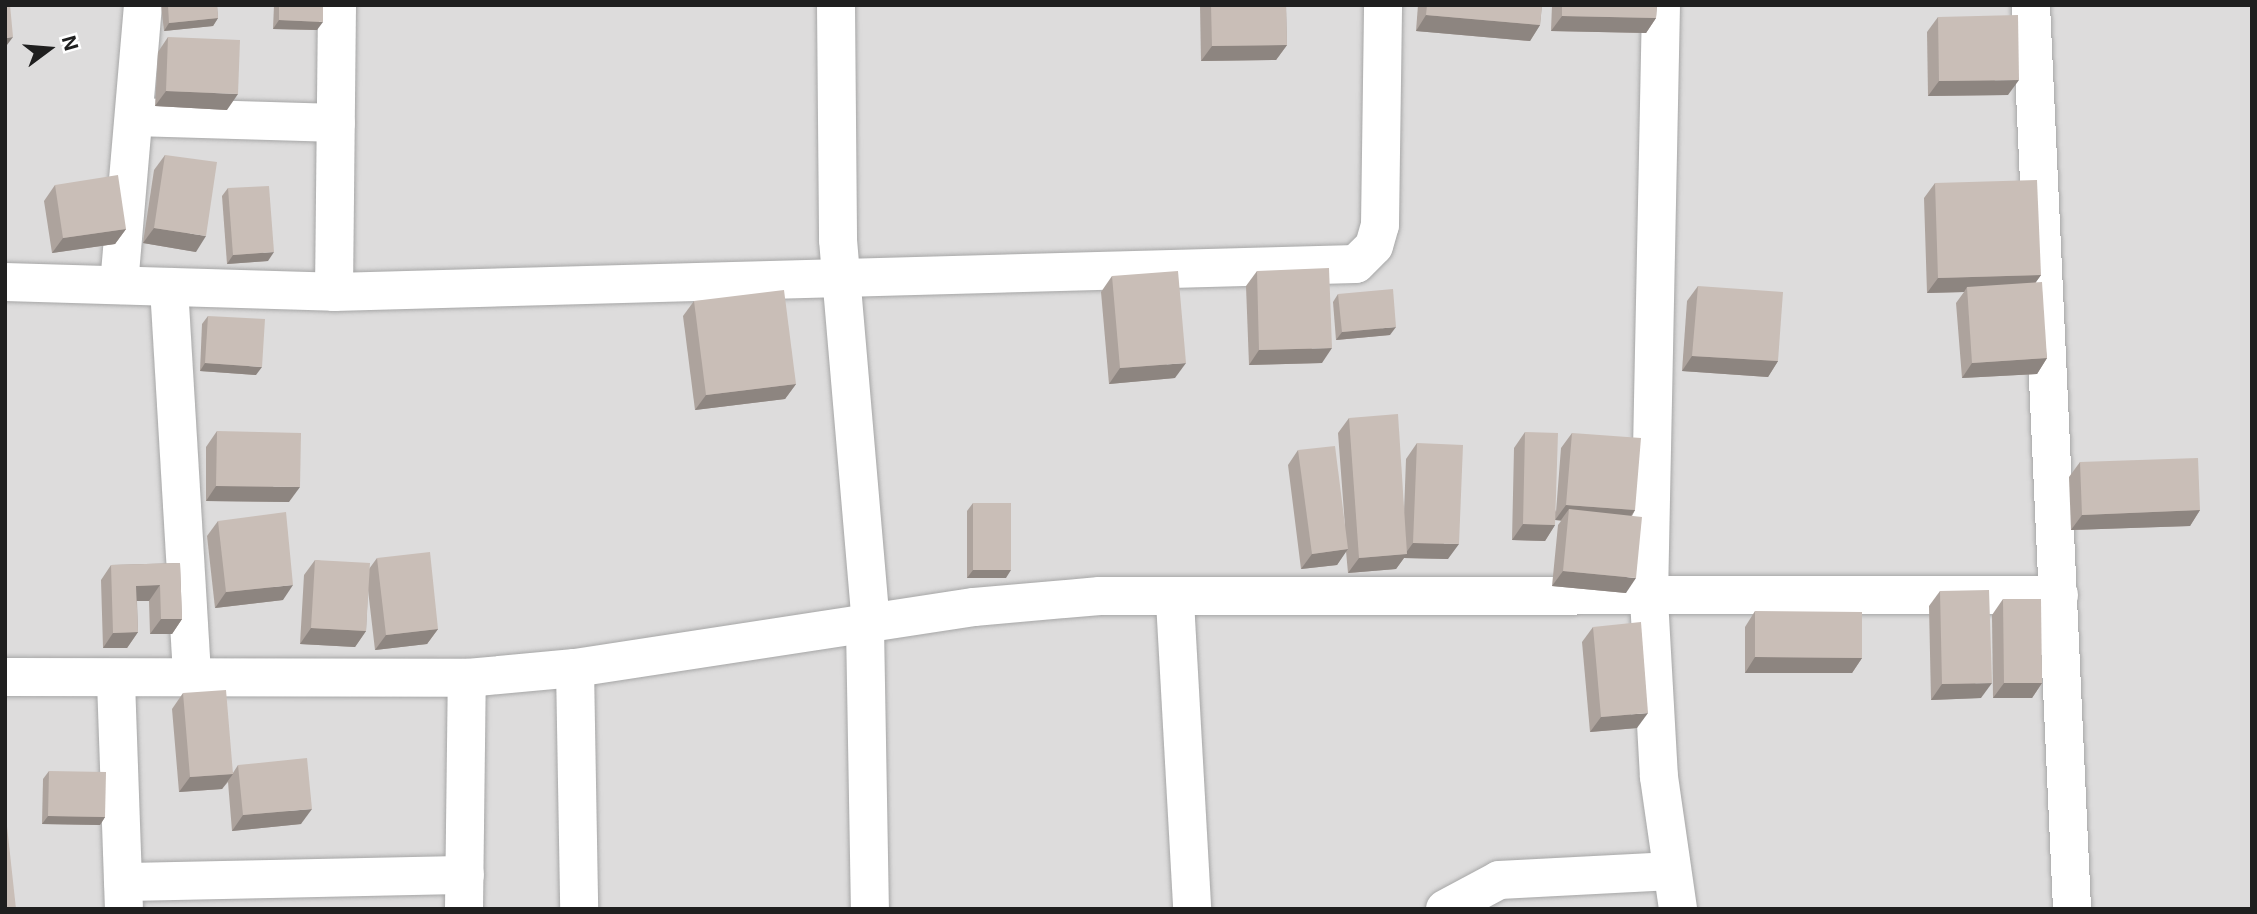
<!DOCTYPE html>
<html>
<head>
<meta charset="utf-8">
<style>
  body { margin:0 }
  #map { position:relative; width:2257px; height:914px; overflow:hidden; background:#f0ece4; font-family:Inter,sans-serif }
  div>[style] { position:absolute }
  .residential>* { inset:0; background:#dddcdc }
  .roads { filter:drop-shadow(0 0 2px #a6a6a6) drop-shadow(0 0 2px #a6a6a6) }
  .minor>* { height:38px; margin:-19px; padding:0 19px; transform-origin:19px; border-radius:19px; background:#fff }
  .wall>* { inset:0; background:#ada39d }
  .shaded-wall>* { inset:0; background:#8d8580 }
  .building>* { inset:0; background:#c9beb7 }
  span { translate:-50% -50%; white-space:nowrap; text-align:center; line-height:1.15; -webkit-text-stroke:6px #fff; paint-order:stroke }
  .frame { position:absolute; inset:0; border:7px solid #1f1f1f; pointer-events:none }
  .north { position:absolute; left:14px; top:14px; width:70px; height:70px; -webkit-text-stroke:5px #fff; paint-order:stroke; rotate:74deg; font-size:19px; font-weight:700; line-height:28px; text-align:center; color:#1f1f1f }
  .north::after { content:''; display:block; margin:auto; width:24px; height:32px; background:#1f1f1f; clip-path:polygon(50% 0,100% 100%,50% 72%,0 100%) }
</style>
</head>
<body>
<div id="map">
  <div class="residential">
    <i style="clip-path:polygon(5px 5px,2252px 5px,2252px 909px,5px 909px)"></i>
  </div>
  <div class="roads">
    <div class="minor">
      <i style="left:836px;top:5px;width:235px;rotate:89.5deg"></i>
      <i style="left:838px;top:240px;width:387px;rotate:85.1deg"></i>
      <i style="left:1661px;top:5px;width:594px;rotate:91.16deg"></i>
      <i style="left:1649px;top:599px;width:178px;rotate:86.8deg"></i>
      <i style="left:1659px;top:777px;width:133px;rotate:81.8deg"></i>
      <i style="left:2031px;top:5px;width:905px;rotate:87.4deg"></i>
      <i style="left:136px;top:117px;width:200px;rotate:1.7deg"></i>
      <i style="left:5px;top:282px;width:329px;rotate:1.7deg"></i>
      <i style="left:334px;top:292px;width:1022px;rotate:-1.57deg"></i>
      <i style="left:1356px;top:264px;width:25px;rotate:-45deg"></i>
      <i style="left:1374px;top:246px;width:22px;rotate:-74deg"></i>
      <i style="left:1380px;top:225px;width:220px;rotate:-89.2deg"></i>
      <i style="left:119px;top:285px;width:281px;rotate:-85.1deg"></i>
      <i style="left:169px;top:287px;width:390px;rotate:86.6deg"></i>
      <i style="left:334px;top:292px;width:287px;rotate:-89.4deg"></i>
      <i style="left:1175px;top:601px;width:308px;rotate:86.8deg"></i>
      <i style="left:865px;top:627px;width:282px;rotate:89deg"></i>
      <i style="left:575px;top:668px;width:241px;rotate:89deg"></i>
      <i style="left:5px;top:677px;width:462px;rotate:0.1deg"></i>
      <i style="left:467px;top:678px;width:108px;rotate:-5.3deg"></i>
      <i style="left:575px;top:668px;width:404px;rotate:-8.7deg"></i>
      <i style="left:974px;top:607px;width:126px;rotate:-5deg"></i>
      <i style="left:1100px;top:596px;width:959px;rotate:-0.06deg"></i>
      <i style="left:116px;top:681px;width:225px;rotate:88deg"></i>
      <i style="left:123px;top:882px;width:342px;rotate:-1.2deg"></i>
      <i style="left:464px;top:909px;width:231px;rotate:-89.3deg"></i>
      <i style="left:1445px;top:909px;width:61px;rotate:-28.2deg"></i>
      <i style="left:1499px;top:880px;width:173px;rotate:-3deg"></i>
    </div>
  </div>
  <div class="wall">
    <i style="clip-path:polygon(161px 5px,217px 5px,218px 18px,213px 26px,164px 31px)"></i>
    <i style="clip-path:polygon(274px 5px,323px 5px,317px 30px,273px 29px)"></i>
    <i style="clip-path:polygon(1200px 5px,1286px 5px,1287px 45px,1276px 60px,1201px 61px)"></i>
    <i style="clip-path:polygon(1418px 5px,1542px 5px,1540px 25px,1530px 41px,1416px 31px)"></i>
    <i style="clip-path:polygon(1552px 5px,1657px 5px,1656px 18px,1646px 33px,1551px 31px)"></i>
    <i style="clip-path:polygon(1938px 17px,2008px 95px,1928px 96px,1927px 32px)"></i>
    <i style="clip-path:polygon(168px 37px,227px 110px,155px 106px,158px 52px)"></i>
    <i style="clip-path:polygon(165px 155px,196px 252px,143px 243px,154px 170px)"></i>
    <i style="clip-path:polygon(1935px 183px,2041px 275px,2036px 282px,2047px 358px,2037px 374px,1962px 378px,1956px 303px,1964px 292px,1927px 293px,1924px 198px)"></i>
    <i style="clip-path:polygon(55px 185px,126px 229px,115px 244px,52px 253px,44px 201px)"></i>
    <i style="clip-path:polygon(228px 188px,268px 261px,227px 264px,222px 196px)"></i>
    <i style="clip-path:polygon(1257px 271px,1322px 363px,1249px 365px,1246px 286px)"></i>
    <i style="clip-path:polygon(1112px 276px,1175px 378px,1109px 384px,1101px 292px)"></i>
    <i style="clip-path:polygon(1698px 286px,1778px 361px,1768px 377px,1682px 371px,1687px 301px)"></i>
    <i style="clip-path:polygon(1338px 294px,1390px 335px,1336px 340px,1333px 302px)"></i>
    <i style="clip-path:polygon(694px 301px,796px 384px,785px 399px,695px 410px,683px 316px)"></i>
    <i style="clip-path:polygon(208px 316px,256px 375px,200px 371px,202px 324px)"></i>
    <i style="clip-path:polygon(1349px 418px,1404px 513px,1406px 459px,1417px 443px,1448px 559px,1404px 558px,1396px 569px,1348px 573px,1346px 551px,1337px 565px,1301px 569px,1288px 465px,1298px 450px,1345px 526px,1338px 433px)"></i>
    <i style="clip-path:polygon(217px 431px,289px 502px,206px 501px,206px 447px)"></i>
    <i style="clip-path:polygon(1525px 432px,1556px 512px,1561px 448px,1572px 433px,1635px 510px,1632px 516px,1626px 593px,1552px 586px,1558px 525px,1561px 521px,1555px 520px,1555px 525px,1545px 541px,1512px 540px,1514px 448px)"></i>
    <i style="clip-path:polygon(2080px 462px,2200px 510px,2190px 526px,2071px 530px,2069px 477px)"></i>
    <i style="clip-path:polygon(973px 503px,1006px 578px,967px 578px,967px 511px)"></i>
    <i style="clip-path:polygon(218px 521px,283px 600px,215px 608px,207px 536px)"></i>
    <i style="clip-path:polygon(377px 558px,438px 629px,427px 644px,375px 650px,368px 590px,366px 631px,355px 647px,300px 644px,304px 575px,315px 560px,369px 569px)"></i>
    <i style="clip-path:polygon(180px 563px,182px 619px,172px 634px,150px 634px,149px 601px,137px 601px,138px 632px,127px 648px,103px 648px,101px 580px,111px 565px)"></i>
    <i style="clip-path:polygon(1940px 591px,1981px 698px,1931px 700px,1929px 606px)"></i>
    <i style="clip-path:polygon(2003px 599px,2042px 683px,2032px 698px,1993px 698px,1992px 615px)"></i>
    <i style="clip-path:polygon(1755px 611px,1862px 658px,1852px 673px,1745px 673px,1745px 627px)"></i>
    <i style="clip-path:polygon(1593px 627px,1637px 728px,1590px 732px,1582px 642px)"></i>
    <i style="clip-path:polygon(183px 693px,233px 773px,238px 765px,301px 824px,232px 831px,228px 782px,222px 789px,179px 792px,172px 709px)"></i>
    <i style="clip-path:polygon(49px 771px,105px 817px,100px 825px,42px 824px,43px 779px)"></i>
  </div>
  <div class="shaded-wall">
    <i style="clip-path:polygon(1426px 15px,1540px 25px,1530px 41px,1416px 31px)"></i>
    <i style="clip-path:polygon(1562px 16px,1656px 18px,1646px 33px,1551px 31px)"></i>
    <i style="clip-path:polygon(218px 18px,213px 26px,164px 31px,169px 23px)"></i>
    <i style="clip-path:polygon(279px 20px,323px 22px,317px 30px,273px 29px)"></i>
    <i style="clip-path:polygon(13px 37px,7px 45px,5px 46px,5px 38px)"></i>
    <i style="clip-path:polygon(1287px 45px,1276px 60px,1201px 61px,1212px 46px)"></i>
    <i style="clip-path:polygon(2019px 80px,2008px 95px,1928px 96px,1939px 81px)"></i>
    <i style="clip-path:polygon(166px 91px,238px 94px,227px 110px,155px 106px)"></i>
    <i style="clip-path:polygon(154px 228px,206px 236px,196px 252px,143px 243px)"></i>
    <i style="clip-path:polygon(126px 229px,115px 244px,52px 253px,63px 238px)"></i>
    <i style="clip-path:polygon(274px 252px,268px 261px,227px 264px,233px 255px)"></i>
    <i style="clip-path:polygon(2041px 275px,2030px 290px,1967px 287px,1964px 292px,1927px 293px,1938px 278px)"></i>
    <i style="clip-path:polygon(1396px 327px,1390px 335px,1336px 340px,1342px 332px)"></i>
    <i style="clip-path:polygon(1332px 348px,1322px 363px,1249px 365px,1259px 350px)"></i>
    <i style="clip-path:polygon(1692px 356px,1778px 361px,1768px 377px,1682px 371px)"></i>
    <i style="clip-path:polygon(2047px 358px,2037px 374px,1962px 378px,1972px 363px)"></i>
    <i style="clip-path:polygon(205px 363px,262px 367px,256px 375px,200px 371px)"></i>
    <i style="clip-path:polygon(1186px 363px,1175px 378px,1109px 384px,1120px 368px)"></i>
    <i style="clip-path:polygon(796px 384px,785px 399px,695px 410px,706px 395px)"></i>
    <i style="clip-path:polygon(216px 486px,300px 487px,289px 502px,206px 501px)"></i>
    <i style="clip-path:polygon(1566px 505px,1635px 510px,1624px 526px,1569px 509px,1561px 520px,1555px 520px)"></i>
    <i style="clip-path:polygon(2200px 510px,2190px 526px,2071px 530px,2082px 515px)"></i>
    <i style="clip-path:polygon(1523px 524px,1555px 525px,1545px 541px,1512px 540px)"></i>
    <i style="clip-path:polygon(1413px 543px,1459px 544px,1448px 559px,1404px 558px,1396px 569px,1348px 573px,1359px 558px,1405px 554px)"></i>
    <i style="clip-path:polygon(1348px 549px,1337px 565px,1301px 569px,1312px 554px)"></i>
    <i style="clip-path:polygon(973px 570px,1011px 570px,1006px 578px,967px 578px)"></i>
    <i style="clip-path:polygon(1563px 571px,1636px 578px,1626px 593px,1552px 586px)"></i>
    <i style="clip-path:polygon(160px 585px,149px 601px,126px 601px,136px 586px)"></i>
    <i style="clip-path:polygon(293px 585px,283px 600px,215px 608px,226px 592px)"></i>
    <i style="clip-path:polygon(161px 619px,182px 619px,172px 634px,150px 634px)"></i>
    <i style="clip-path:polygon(311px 628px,366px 631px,355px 647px,300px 644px)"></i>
    <i style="clip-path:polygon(438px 629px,427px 644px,375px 650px,386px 635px)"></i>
    <i style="clip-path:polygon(138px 632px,127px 648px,103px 648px,113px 633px)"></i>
    <i style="clip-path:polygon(1755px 657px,1862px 658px,1852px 673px,1745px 673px)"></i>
    <i style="clip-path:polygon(1992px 683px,1981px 698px,1931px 700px,1942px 684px)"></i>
    <i style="clip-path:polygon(2004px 683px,2042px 683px,2032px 698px,1993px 698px)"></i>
    <i style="clip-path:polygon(1648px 713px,1637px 728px,1590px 732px,1601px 717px)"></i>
    <i style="clip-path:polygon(233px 774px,222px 789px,179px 792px,190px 777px)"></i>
    <i style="clip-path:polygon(312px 809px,301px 824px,232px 831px,243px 815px)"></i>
    <i style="clip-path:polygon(48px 816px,105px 817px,100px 825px,42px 824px)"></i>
  </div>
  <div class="building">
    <i style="clip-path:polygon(5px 5px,10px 5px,13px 37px,5px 38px)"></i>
    <i style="clip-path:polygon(168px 5px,217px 5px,218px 18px,169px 23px)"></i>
    <i style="clip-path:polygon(279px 5px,323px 5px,323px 22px,279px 20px)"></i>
    <i style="clip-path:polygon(1211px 5px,1286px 5px,1287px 45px,1212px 46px)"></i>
    <i style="clip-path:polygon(1427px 5px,1542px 5px,1540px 25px,1426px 15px)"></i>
    <i style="clip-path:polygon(1562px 5px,1657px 5px,1656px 18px,1562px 16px)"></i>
    <i style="clip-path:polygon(2018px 15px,2019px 80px,1939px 81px,1938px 17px)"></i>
    <i style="clip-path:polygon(168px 37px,240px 40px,238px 94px,166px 91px)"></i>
    <i style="clip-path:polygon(165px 155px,217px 162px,206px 236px,154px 228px)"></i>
    <i style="clip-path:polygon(118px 175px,126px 229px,63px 238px,55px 185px)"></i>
    <i style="clip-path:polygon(2037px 180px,2041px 275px,1938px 278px,1935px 183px)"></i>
    <i style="clip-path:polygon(269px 186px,274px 252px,233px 255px,228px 188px)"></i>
    <i style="clip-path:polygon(1329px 268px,1332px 348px,1259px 350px,1257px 271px)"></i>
    <i style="clip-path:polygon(1178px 271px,1186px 363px,1120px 368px,1112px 276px)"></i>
    <i style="clip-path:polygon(2042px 282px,2047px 358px,1972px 363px,1967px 287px)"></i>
    <i style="clip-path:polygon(1698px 286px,1783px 292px,1778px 361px,1692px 356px)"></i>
    <i style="clip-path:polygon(1393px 289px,1396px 327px,1342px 332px,1338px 294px)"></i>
    <i style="clip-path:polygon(784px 290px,796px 384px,706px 395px,694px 301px)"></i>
    <i style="clip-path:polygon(208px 316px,265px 319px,262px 367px,205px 363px)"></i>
    <i style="clip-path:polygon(1398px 414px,1407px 554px,1359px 558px,1349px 418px)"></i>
    <i style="clip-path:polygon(217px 431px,301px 433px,300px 487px,216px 486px)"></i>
    <i style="clip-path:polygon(1525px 432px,1558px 433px,1555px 525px,1523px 524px)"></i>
    <i style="clip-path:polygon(1572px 433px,1641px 438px,1635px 510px,1566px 505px)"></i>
    <i style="clip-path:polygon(1417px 443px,1463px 445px,1459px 544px,1413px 543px)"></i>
    <i style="clip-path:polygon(1335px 446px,1348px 549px,1312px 554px,1298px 450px)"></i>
    <i style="clip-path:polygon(2198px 458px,2200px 510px,2082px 515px,2080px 462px)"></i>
    <i style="clip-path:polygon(973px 503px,1011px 503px,1011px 570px,973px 570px)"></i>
    <i style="clip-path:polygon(1569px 509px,1642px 517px,1636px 578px,1563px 571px)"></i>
    <i style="clip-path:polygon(286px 512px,293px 585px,226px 592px,218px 521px)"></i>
    <i style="clip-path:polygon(430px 552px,438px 629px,386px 635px,377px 558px)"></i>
    <i style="clip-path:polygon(315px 560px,370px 563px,366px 631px,311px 628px)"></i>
    <i style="clip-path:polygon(180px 563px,182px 619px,161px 619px,160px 585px,136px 586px,138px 632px,113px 633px,111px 565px)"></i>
    <i style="clip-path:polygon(1989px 590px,1992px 683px,1942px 684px,1940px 591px)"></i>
    <i style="clip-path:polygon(2003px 599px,2041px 599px,2042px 683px,2004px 683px)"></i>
    <i style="clip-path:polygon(1755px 611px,1862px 612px,1862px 658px,1755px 657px)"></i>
    <i style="clip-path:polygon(1641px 622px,1648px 713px,1601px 717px,1593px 627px)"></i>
    <i style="clip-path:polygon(226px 690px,233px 774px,190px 777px,183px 693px)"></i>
    <i style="clip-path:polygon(307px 758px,312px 809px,243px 815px,238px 765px)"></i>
    <i style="clip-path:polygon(49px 771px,106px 772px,105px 817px,48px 816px)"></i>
    <i style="clip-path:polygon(5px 817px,6px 817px,16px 909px,5px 909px)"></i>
  </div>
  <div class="frame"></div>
  <div class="north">N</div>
</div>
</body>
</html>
